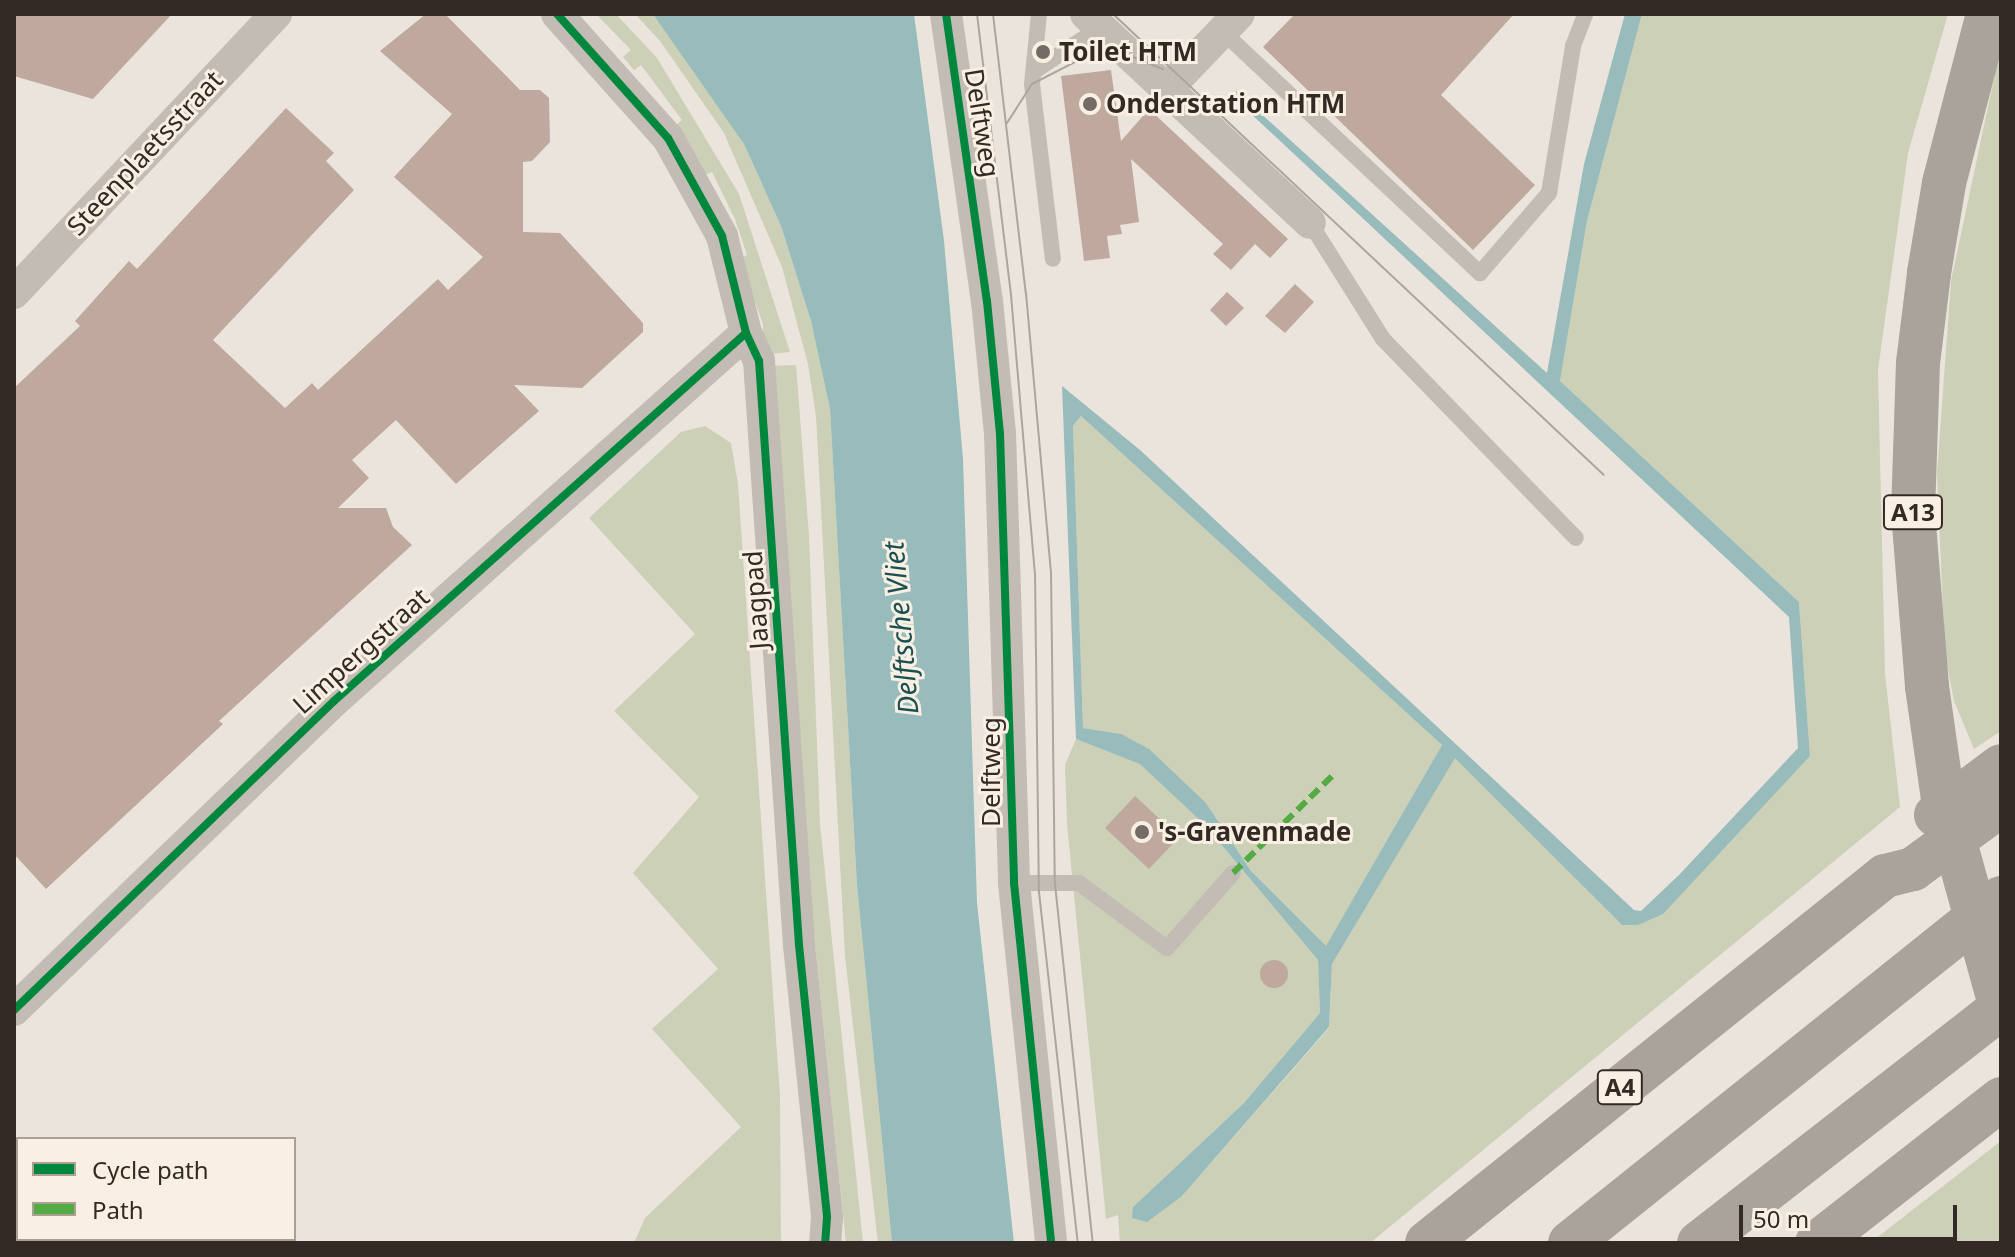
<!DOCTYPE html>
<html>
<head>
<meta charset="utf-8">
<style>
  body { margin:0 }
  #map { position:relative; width:2015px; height:1257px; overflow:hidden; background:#ebe4dc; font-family:"Noto Sans",sans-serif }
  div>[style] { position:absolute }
  .green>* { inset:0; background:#cbd0b6 }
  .water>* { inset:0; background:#98bbbc }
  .building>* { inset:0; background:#bfa89d }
  .round { border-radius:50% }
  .service>* { height:16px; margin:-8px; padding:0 8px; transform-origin:8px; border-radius:8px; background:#c3bcb5 }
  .minor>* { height:32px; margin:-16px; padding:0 16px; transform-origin:16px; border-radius:16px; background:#c3bcb5 }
  .motorway>* { height:44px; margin:-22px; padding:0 22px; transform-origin:22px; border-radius:22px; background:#a9a39c }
  .tram>* { height:2px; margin:-1px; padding:0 1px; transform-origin:1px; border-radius:1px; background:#aba5a0 }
  .quiet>* { height:6px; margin-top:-3px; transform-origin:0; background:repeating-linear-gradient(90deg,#54ab44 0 12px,transparent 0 18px) }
  .cycleway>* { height:8px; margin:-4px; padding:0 4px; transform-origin:4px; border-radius:4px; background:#00873e }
  .dots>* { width:22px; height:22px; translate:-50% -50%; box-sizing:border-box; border:4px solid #f9efe2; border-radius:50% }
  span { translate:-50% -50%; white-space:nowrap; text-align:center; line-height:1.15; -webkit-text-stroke:6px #f9efe2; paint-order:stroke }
  .shield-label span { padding:2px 6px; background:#f9efe2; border:2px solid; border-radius:6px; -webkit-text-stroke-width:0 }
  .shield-label { font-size:24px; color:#332a25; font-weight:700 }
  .poi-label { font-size:26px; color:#332a25; font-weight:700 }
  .left { translate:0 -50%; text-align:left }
  .street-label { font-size:26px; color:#332a25 }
  .water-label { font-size:28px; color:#1a4f54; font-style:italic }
  .frame { position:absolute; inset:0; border:16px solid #332a25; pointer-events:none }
  .legend { position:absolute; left:16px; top:1137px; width:280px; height:104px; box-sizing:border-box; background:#f9efe2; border:2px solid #aaa096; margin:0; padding:10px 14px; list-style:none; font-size:24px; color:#332a25 }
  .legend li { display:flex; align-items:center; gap:16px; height:40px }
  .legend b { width:40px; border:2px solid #aaa096 }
  .scale { position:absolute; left:1739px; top:1205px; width:218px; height:36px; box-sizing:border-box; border:4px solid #332a25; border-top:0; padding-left:10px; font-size:24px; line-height:28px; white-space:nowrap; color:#332a25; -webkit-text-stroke:6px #f9efe2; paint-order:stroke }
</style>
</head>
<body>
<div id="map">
  <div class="green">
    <i style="clip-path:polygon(596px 14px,616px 14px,657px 58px,739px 194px,790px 352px,763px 355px,763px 324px,739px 259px,747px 255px,735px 219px,712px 172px,705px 175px,676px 125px,682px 120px,641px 65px,634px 70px,623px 57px,631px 50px)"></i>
    <i style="clip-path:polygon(635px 14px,653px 14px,671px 35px,744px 144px,781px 226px,811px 321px,830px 409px,857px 885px,892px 1243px,878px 1243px,845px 956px,816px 416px,808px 364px,782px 267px,724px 133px,660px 41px)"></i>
    <i style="clip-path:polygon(1642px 14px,1948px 14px,1908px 153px,1878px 370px,1885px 674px,1900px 807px,1370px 1243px,1120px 1243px,1118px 1215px,1106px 1219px,1067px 824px,1065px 765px,1076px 739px,1140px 763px,1204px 824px,1318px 960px,1320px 1013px,1244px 1103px,1133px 1207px,1182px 1196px,1329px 1028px,1332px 964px,1455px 757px,1622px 925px,1663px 913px,1810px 756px,1799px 602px,1560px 381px,1587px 221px)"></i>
    <i style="clip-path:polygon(2001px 46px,2001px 731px,1974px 749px,1954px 701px,1945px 654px,1937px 474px,1951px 281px)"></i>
    <i style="clip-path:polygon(796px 365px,809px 536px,820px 824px,863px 1243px,846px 1243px,794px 742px,769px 366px)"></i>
    <i style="clip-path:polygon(1081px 416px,1442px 745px,1326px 947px,1251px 871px,1206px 803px,1121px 734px,1083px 728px,1073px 426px)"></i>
    <i style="clip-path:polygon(705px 426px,731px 443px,738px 484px,780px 1096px,781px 1243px,634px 1243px,645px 1218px,741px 1127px,652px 1029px,718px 969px,633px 873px,699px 797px,614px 711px,695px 634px,589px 518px,681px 432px)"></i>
    <i style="clip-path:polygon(2001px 1141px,2001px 1243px,1870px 1243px)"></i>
  </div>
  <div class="water">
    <i style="clip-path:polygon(653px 14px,914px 14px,944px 241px,963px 459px,977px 903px,1014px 1243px,892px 1243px,857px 885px,830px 409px,811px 321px,781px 226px,744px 144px)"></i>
    <i style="clip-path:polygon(evenodd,1625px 14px,1642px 14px,1587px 221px,1560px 381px,1799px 602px,1810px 756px,1663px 914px,1638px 925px,1622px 925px,1455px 758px,1332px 964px,1329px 1027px,1182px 1196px,1147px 1222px,1132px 1218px,1133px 1207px,1244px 1103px,1320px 1013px,1318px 960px,1204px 824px,1140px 764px,1076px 739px,1062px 386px,1140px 450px,1634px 910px,1641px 911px,1679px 875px,1798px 748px,1789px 617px,1232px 96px,1236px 91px,1547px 373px,1584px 164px,1625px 14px,1081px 416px,1442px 745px,1326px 946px,1251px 871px,1206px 803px,1149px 749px,1121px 734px,1083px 728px,1073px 426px,1081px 416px)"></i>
  </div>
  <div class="building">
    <i style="clip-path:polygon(14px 14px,172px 14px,93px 99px,14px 76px)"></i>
    <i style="clip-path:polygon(426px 14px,445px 14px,520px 90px,540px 90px,549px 98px,550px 142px,532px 161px,523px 162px,523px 232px,560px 233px,643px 323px,643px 332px,582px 388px,514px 385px,539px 411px,456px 484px,396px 420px,352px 460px,369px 478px,338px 508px,386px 508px,393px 527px,412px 545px,219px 721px,223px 724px,46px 889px,14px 854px,14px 388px,80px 326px,75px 321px,129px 261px,137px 269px,286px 108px,334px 153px,326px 161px,354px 190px,213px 340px,285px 408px,312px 383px,318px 390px,438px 279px,448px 290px,483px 257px,394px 177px,452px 114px,380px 51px)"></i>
    <i style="clip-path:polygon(1295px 14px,1514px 14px,1441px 95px,1535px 185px,1473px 250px,1263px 47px)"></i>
    <i style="clip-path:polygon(1111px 70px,1121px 141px,1149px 109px,1288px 239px,1270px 258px,1255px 244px,1231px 270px,1213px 254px,1223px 244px,1131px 159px,1139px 222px,1120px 225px,1122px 234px,1107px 236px,1110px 258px,1084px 261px,1061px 76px)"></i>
    <i style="clip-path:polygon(1295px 284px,1314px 302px,1285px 333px,1265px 316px)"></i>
    <i style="clip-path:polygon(1227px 292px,1244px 308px,1226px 326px,1210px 310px)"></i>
    <i style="clip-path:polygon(1135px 796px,1179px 837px,1149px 869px,1105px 828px)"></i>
    <i class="round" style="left:1260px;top:960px;width:28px;height:28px"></i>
  </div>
  <div class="service">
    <i style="left:1039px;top:14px;width:70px;rotate:95.7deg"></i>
    <i style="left:1032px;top:84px;width:176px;rotate:83.2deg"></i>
    <i style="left:1222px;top:31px;width:354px;rotate:43.2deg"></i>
    <i style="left:1480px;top:273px;width:106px;rotate:-49.2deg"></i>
    <i style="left:1549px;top:193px;width:149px;rotate:-80.7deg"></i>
    <i style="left:1573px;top:46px;width:34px;rotate:-69deg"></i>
    <i style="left:1036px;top:70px;width:78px;rotate:-33.5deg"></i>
    <i style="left:1310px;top:223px;width:137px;rotate:57.8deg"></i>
    <i style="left:1383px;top:339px;width:277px;rotate:45.9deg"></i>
    <i style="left:1014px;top:883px;width:65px"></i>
    <i style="left:1079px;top:883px;width:109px;rotate:36.5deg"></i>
    <i style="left:1167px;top:948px;width:100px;rotate:-48.7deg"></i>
  </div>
  <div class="minor">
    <i style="left:557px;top:14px;width:166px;rotate:48.2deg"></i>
    <i style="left:668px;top:138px;width:112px;rotate:61.1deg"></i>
    <i style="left:722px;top:236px;width:100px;rotate:76.1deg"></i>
    <i style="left:746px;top:333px;width:31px;rotate:65deg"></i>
    <i style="left:759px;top:361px;width:585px;rotate:86.08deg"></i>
    <i style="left:799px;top:945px;width:273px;rotate:84.1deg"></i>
    <i style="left:827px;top:1217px;width:26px;rotate:94deg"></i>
    <i style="left:946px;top:14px;width:290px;rotate:81.9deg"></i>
    <i style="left:987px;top:301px;width:133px;rotate:84.4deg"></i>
    <i style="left:1000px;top:433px;width:450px;rotate:88.2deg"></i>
    <i style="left:1014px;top:883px;width:362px;rotate:84.1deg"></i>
    <i style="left:1086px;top:14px;width:306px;rotate:43deg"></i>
    <i style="left:1166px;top:90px;width:105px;rotate:-46.2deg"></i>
    <i style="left:14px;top:293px;width:383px;rotate:-46.8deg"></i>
    <i style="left:14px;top:1010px;width:445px;rotate:-44deg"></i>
    <i style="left:334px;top:701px;width:552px;rotate:-41.77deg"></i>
  </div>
  <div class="motorway">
    <i style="left:1936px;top:815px;width:81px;rotate:-37deg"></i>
    <i style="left:1427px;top:1243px;width:587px;rotate:-38.71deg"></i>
    <i style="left:1885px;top:876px;width:29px;rotate:-14deg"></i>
    <i style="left:1913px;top:869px;width:109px;rotate:-36deg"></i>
    <i style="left:1570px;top:1243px;width:552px;rotate:-38.68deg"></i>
    <i style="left:1699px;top:1243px;width:383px;rotate:-37.9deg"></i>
    <i style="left:2001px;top:1008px;width:217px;rotate:-105.5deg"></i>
    <i style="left:1943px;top:799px;width:114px;rotate:-98.1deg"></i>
    <i style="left:1927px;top:686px;width:174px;rotate:-94.6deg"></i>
    <i style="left:1913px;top:513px;width:150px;rotate:-88.1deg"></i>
    <i style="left:1918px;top:363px;width:91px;rotate:-83deg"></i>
    <i style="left:1929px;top:273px;width:91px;rotate:-80.5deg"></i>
    <i style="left:1944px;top:183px;width:175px;rotate:-75.4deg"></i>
    <i style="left:1817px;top:1243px;width:234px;rotate:-38deg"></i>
  </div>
  <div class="tram">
    <i style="left:977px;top:14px;width:283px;rotate:83.1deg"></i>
    <i style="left:1011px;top:295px;width:279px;rotate:85.1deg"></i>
    <i style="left:1035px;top:573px;width:319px;rotate:89.3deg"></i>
    <i style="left:1039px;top:892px;width:353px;rotate:83.7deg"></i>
    <i style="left:993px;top:14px;width:281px;rotate:83.3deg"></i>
    <i style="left:1026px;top:293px;width:280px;rotate:84.9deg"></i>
    <i style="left:1051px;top:572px;width:312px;rotate:89.3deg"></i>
    <i style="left:1055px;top:884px;width:361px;rotate:84deg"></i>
    <i style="left:1113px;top:14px;width:673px;rotate:43.2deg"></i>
    <i style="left:1007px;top:123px;width:46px;rotate:-57.3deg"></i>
    <i style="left:1032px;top:84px;width:59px;rotate:-27deg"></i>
    <i style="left:1085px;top:57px;width:43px;rotate:-2.7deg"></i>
    <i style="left:1128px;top:55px;width:38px;rotate:22deg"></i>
  </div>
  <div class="quiet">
    <i style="left:1233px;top:873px;width:141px;rotate:-44.4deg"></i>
  </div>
  <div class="cycleway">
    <i style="left:557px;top:14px;width:166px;rotate:48.2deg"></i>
    <i style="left:668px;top:138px;width:112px;rotate:61.1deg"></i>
    <i style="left:722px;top:236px;width:100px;rotate:76.1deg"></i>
    <i style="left:746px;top:333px;width:31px;rotate:65deg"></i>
    <i style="left:759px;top:361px;width:585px;rotate:86.08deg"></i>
    <i style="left:799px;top:945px;width:273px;rotate:84.1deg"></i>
    <i style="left:827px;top:1217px;width:26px;rotate:94deg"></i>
    <i style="left:946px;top:14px;width:290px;rotate:81.9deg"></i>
    <i style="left:987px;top:301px;width:133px;rotate:84.4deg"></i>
    <i style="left:1000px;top:433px;width:450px;rotate:88.2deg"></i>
    <i style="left:1014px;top:883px;width:362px;rotate:84.1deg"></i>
    <i style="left:14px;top:1010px;width:445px;rotate:-44deg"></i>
    <i style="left:334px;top:701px;width:552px;rotate:-41.77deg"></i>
  </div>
  <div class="dots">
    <i style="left:1043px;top:52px;background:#736b65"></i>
    <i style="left:1090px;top:104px;background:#736b65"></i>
    <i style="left:1142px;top:832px;background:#736b65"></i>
  </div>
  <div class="shield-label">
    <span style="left:1913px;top:512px">A13</span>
    <span style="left:1620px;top:1087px">A4</span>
  </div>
  <div class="poi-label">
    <span class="left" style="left:1059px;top:52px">Toilet HTM</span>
    <span class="left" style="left:1106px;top:104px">Onderstation HTM</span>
    <span class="left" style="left:1158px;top:832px">'s-Gravenmade</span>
  </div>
  <div class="street-label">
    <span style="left:982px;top:123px;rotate:81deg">Delftweg</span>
    <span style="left:145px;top:153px;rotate:-47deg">Steenplaetsstraat</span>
    <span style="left:756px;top:600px;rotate:-94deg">Jaagpad</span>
    <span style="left:361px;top:651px;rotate:-42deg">Limpergstraat</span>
    <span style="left:991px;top:772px;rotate:-90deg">Delftweg</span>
  </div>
  <div class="water-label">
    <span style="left:900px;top:628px;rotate:-95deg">Delftsche Vliet</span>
  </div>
  <div class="frame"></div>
  <ul class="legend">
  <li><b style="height:10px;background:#00873e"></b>Cycle path</li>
  <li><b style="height:10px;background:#54ab44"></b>Path</li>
  </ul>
  <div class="scale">50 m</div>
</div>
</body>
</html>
